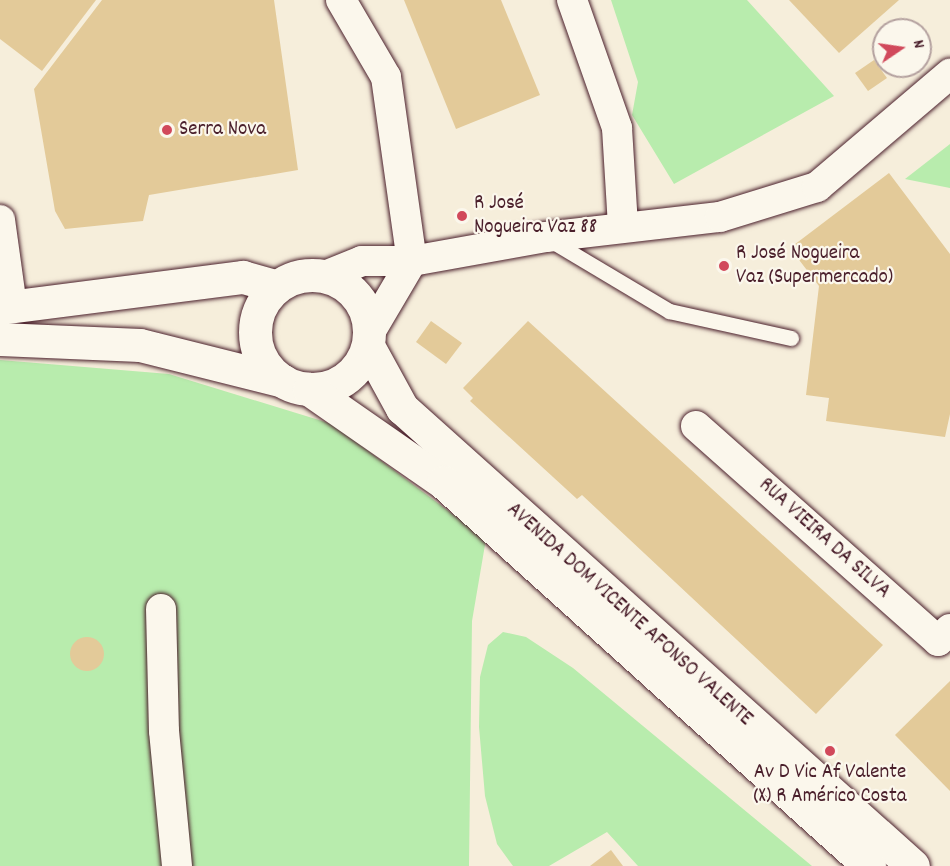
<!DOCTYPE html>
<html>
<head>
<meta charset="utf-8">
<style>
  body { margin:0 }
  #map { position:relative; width:950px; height:866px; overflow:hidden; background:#f6eedb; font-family:Dekko,sans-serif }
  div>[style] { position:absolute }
  .green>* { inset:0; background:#b8ecad }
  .building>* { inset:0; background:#e3ca99 }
  .round { border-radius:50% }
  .roads { filter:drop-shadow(0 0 2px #4a1f2b) drop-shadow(0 0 2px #4a1f2b) }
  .lane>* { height:15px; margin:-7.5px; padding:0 7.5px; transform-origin:7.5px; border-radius:7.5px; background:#fbf7ec }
  .street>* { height:30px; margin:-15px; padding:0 15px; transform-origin:15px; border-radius:15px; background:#fbf7ec }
  .secondary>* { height:33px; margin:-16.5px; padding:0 16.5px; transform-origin:16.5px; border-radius:16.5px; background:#fbf7ec }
  .secondary>.ring { margin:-16.5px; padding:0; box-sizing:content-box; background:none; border:33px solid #fbf7ec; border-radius:50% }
  .dots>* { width:16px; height:16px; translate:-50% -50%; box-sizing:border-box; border:3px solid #fbf7ec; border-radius:50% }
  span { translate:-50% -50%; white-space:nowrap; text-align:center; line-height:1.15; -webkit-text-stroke:4.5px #fbf7ec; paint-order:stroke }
  .poi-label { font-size:21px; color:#4a1f2b }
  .left { translate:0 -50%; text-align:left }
  .street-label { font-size:21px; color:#4a1f2b }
  .north { position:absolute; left:872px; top:18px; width:60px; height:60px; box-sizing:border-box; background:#fbf7ec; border:2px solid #b4a19f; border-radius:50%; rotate:77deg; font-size:16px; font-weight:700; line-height:24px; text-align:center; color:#4a1f2b }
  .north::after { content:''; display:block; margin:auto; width:21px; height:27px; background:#d1495b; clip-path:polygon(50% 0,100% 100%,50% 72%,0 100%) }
</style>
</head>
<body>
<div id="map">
  <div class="green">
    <i style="clip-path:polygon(611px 0,747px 0,834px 96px,674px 184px,632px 115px,638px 82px)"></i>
    <i style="clip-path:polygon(950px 144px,950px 188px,905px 179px)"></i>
    <i style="clip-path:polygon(0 360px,169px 374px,332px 424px,486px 539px,472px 621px,469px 866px,0 866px)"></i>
    <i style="clip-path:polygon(503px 632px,526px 637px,573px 668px,812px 866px,638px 866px,607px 832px,549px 866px,513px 866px,497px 844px,485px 796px,479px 727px,480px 677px,488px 645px)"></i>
  </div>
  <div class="building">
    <i style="clip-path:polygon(0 0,96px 0,42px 71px,0 39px)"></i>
    <i style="clip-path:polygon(102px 0,274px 0,298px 170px,149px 195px,143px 221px,65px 229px,55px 211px,34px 89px)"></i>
    <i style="clip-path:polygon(404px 0,501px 0,540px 95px,456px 129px)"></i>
    <i style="clip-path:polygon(789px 0,899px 0,839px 53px)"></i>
    <i style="clip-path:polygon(874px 60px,887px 78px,868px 91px,855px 73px)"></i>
    <i style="clip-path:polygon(889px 173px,950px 254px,950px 414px,945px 437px,826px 421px,829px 398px,806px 395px,819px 286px,790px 248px)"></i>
    <i style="clip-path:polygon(431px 321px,462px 343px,446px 364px,416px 342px)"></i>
    <i style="clip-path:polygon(528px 321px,883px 645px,816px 714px,582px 495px,577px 499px,470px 401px,473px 398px,463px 388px)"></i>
    <i class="round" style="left:70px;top:637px;width:34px;height:34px"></i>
    <i style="clip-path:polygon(950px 681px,950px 791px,895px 735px)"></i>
    <i style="clip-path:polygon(611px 850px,623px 866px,590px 866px)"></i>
  </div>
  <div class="roads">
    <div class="lane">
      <i style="left:550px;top:240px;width:139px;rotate:30.8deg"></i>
      <i style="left:669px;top:311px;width:125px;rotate:12.5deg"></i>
    </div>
    <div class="street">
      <i style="left:341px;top:0;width:89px;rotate:59.7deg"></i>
      <i style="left:386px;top:77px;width:186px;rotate:82deg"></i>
      <i style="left:572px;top:0;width:136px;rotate:70.6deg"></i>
      <i style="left:617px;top:128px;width:99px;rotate:86.5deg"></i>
      <i style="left:0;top:220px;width:87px;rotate:82.1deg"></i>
      <i style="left:325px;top:276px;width:40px;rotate:-22deg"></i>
      <i style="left:362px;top:261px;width:50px"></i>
      <i style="left:412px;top:261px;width:136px;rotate:-10.2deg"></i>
      <i style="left:546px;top:237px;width:175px;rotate:-6.6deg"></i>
      <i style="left:720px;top:217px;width:102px;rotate:-17.2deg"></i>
      <i style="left:817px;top:187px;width:175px;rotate:-40.4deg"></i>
      <i style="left:369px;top:334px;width:85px;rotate:-59.5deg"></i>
      <i style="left:696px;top:426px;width:324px;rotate:41.6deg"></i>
      <i style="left:938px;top:641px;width:17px;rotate:-45deg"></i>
      <i style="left:161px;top:609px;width:122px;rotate:88.6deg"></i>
      <i style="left:164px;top:731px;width:136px;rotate:84.5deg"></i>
    </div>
    <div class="secondary">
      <i class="ring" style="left:255px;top:275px;width:81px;height:81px"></i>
      <i style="left:0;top:308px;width:245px;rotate:-7.3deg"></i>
      <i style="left:243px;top:277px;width:35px;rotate:16deg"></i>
      <i style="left:0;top:339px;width:140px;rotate:2.5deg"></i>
      <i style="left:140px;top:345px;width:147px;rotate:14.1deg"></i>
      <i style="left:368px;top:346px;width:71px;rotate:61.3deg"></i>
      <i style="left:402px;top:408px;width:686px;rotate:41.87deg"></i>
      <i style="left:309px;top:389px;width:163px;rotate:34.8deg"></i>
      <i style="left:443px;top:482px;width:574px;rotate:42.03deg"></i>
    </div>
  </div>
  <div class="dots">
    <i style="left:167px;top:130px;background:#d1495b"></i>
    <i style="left:462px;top:216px;background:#d1495b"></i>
    <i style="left:724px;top:266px;background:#d1495b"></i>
    <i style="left:830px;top:751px;background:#d1495b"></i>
  </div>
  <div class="poi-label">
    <span class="left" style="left:179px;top:130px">Serra Nova</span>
    <span class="left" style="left:474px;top:216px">R José<br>Nogueira Vaz 88</span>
    <span class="left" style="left:736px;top:266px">R José Nogueira<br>Vaz (Supermercado)</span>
    <span style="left:830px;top:785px">Av D Vic Af Valente<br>(X) R Américo Costa</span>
  </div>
  <div class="street-label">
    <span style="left:824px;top:539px;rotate:42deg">RUA VIEIRA DA SILVA</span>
    <span style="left:629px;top:615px;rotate:42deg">AVENIDA DOM VICENTE AFONSO VALENTE</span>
  </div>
  <div class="north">N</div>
</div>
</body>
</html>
